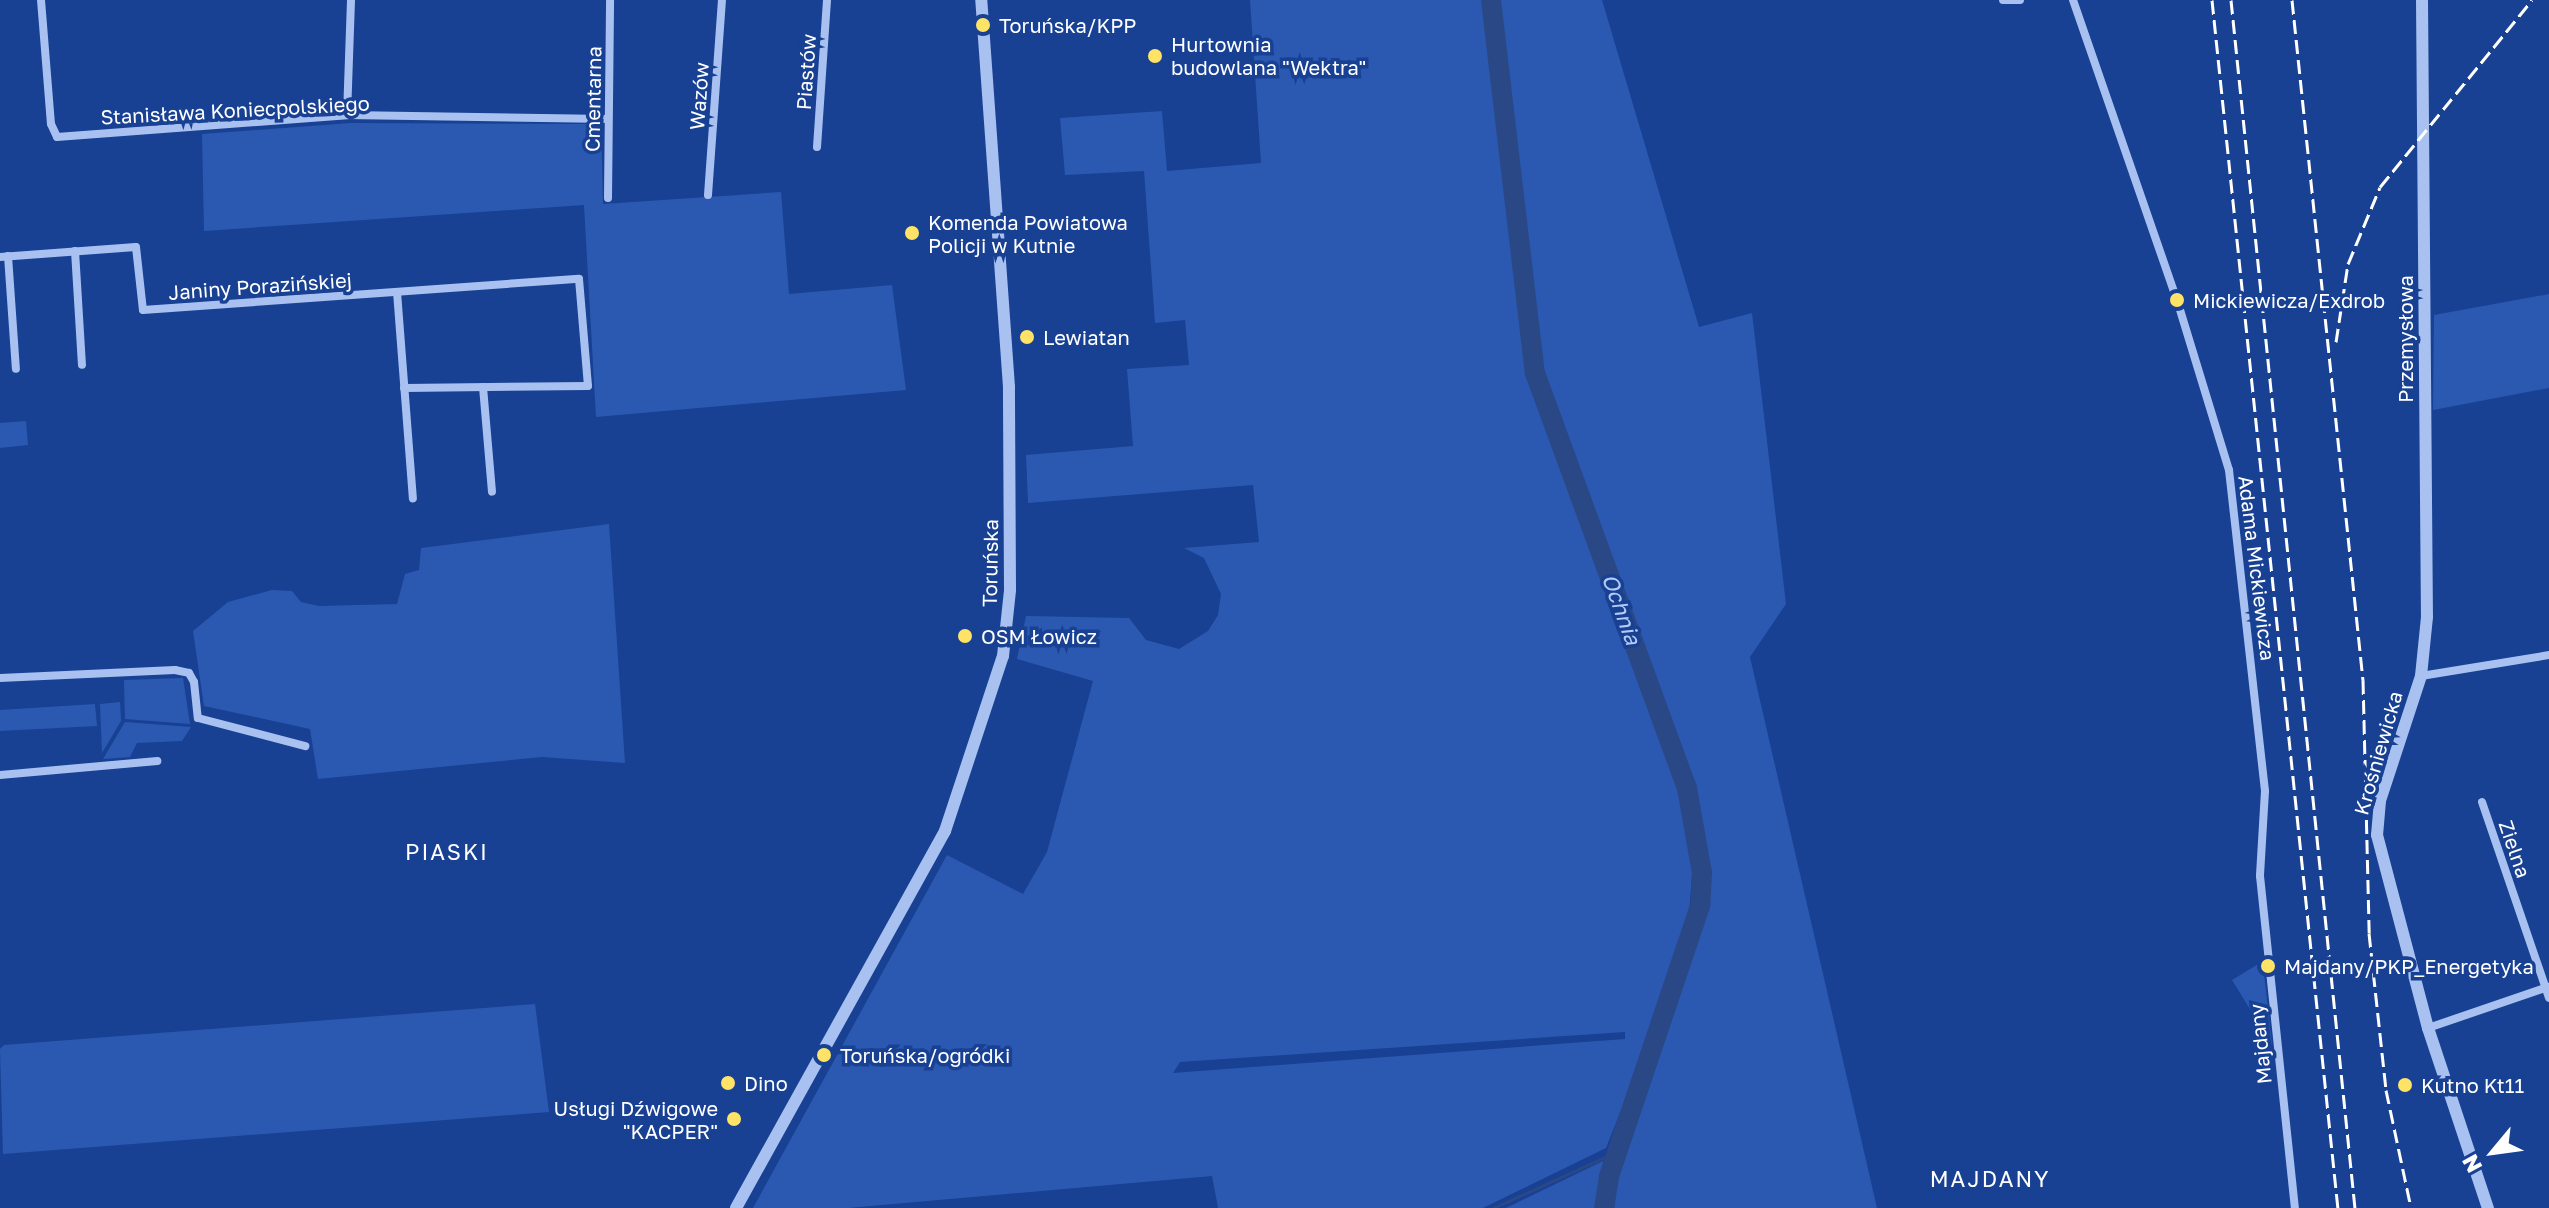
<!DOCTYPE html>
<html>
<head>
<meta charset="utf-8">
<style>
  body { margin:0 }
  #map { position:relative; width:2549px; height:1208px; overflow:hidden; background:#184093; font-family:"Golos Text",sans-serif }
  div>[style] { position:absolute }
  .green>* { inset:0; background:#2b59b1 }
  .stream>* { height:3px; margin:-1.5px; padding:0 1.5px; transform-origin:1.5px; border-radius:1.5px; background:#2a4886 }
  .river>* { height:20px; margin:-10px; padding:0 10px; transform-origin:10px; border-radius:10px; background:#2a4886 }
  .minor>* { height:8px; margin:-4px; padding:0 4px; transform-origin:4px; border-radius:4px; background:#a8c1f0 }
  .tertiary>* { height:12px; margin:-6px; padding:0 6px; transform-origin:6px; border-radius:6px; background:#a8c1f0 }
  .rail>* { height:3px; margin-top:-1.5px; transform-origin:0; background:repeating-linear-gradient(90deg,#fff 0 14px,transparent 0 20px) }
  .dots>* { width:22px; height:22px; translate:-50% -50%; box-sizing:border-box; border:4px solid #184093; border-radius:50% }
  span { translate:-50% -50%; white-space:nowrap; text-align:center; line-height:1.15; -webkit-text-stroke:7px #184093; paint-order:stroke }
  .poi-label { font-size:20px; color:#fff }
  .left { translate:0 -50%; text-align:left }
  .right { translate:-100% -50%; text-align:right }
  .street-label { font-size:20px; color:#fff }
  .water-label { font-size:22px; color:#b4cbf7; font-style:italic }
  .neighbourhood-label { font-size:22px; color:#fff; letter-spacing:2px }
  .north { position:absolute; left:2453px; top:1112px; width:80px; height:80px; -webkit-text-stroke:6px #184093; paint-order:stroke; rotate:241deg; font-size:22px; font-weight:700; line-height:32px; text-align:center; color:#fff }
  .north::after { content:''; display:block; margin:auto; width:28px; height:36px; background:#fff; clip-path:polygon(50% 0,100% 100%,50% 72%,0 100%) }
</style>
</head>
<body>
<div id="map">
  <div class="green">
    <i style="clip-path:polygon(evenodd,1250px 0,1483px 0,1532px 388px,1677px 783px,1694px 850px,1689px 914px,1657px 1020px,1606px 1148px,1483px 1208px,1218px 1208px,1212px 1176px,848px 1208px,753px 1208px,947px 855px,1023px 894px,1047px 852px,1093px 681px,1017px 659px,1026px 616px,1129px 618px,1146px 640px,1179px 649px,1208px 631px,1218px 615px,1221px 594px,1204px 558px,1184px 548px,1259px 542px,1253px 485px,1028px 503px,1026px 455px,1133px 446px,1127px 369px,1189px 365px,1185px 320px,1155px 323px,1144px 171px,1065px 175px,1060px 118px,1162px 111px,1167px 171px,1261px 163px,1250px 0,1625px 1032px,1625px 1039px,1173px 1073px,1180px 1062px,1625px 1032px)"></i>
    <i style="clip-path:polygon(1497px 0,1602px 0,1699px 327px,1752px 313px,1786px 604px,1750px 657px,1877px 1208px,1614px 1208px,1617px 1182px,1699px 924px,1708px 878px,1691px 780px,1543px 375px)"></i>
    <i style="clip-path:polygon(351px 123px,601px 124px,603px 204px,781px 192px,789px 294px,892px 285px,906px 390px,596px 417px,584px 205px,204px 231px,202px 134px)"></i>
    <i style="clip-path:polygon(2549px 294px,2549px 388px,2433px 410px,2434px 315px)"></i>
    <i style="clip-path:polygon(26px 421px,28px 445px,0 448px,0 423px)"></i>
    <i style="clip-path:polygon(609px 524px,625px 763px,542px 757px,318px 779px,310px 729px,204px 706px,193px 631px,228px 602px,272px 590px,292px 591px,301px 602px,319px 606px,397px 604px,405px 574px,419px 570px,421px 548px)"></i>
    <i style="clip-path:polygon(183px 678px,190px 724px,125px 719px,124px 680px)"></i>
    <i style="clip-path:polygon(120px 702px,121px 721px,102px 753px,100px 704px)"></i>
    <i style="clip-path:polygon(95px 704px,97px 726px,0 731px,0 710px)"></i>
    <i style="clip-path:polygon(125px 722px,191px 727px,182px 741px,137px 743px,130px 757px,103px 759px)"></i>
    <i style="clip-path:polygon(2260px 963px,2263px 964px,2272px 1045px,2232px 980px)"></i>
    <i style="clip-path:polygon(535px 1004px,549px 1112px,3px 1154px,0 1049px,4px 1045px)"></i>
    <i style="clip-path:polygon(1603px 1161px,1606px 1171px,1599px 1208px,1506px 1208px)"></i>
  </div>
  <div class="stream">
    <i style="left:1493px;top:1208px;width:137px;rotate:-24.5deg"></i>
  </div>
  <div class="river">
    <i style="left:1491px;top:0;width:376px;rotate:83.3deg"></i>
    <i style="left:1535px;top:373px;width:442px;rotate:69.9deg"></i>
    <i style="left:1687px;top:788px;width:86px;rotate:80deg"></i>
    <i style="left:1702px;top:873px;width:33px;rotate:93deg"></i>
    <i style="left:1700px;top:906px;width:286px;rotate:108.6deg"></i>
    <i style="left:1609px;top:1177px;width:31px;rotate:99deg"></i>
  </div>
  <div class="minor">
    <i style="left:41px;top:0;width:124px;rotate:85.4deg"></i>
    <i style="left:51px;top:124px;width:14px;rotate:65deg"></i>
    <i style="left:57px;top:137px;width:291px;rotate:-4.3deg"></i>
    <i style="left:347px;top:115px;width:261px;rotate:0.9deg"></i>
    <i style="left:2003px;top:0;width:17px"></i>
    <i style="left:2073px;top:0;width:318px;rotate:70.9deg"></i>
    <i style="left:2177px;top:300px;width:178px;rotate:73deg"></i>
    <i style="left:2229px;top:470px;width:323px;rotate:83.6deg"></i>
    <i style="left:2265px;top:791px;width:85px;rotate:93.4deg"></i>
    <i style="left:2260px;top:876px;width:334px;rotate:84deg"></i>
    <i style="left:347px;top:115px;width:115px;rotate:-88deg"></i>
    <i style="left:817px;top:147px;width:147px;rotate:-86.1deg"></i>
    <i style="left:708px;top:195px;width:196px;rotate:-85.9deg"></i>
    <i style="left:608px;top:198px;width:198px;rotate:-89.4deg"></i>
    <i style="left:75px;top:251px;width:114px;rotate:86.5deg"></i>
    <i style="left:8px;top:256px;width:113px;rotate:86deg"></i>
    <i style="left:0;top:257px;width:136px;rotate:-4.2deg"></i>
    <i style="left:136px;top:247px;width:63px;rotate:83.7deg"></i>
    <i style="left:143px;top:310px;width:437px;rotate:-4.1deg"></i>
    <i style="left:579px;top:279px;width:107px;rotate:85.2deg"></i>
    <i style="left:588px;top:386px;width:184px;rotate:179.4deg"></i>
    <i style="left:397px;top:292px;width:207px;rotate:85.6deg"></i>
    <i style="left:483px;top:387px;width:105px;rotate:85.1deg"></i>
    <i style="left:2421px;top:676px;width:130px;rotate:-9.3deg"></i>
    <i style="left:0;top:678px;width:175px;rotate:-2.6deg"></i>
    <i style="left:175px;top:670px;width:14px;rotate:12deg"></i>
    <i style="left:189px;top:673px;width:10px;rotate:61deg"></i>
    <i style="left:194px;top:682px;width:36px;rotate:84deg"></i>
    <i style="left:198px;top:718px;width:111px;rotate:14.7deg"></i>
    <i style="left:0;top:775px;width:158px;rotate:-5.1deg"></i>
    <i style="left:2482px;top:802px;width:207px;rotate:71.1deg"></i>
    <i style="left:2428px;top:1028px;width:127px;rotate:-18.9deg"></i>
  </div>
  <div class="tertiary">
    <i style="left:2422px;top:0;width:617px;rotate:89.54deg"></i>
    <i style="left:2427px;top:617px;width:59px;rotate:95.8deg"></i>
    <i style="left:2421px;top:676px;width:132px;rotate:108.2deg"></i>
    <i style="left:2380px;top:801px;width:34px;rotate:95deg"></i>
    <i style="left:2377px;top:835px;width:200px;rotate:75.2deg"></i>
    <i style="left:2428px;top:1028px;width:190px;rotate:71.6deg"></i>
    <i style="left:736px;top:1208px;width:431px;rotate:-61deg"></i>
    <i style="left:945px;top:831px;width:184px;rotate:-71.7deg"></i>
    <i style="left:1003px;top:656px;width:66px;rotate:-83.9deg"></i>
    <i style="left:1010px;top:590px;width:203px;rotate:-90.3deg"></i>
    <i style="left:1009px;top:387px;width:388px;rotate:-94.1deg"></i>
  </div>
  <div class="rail">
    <i style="left:2212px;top:0;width:1215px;rotate:84.05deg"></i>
    <i style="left:2231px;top:0;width:1214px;rotate:84.14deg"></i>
    <i style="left:2292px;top:0;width:684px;rotate:84.04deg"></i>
    <i style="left:2363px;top:680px;width:253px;rotate:88.6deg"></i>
    <i style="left:2369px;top:933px;width:158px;rotate:83.8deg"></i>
    <i style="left:2386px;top:1090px;width:121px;rotate:78deg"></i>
    <i style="left:2336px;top:342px;width:79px;rotate:-81.3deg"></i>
    <i style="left:2348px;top:264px;width:83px;rotate:-67.4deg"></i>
    <i style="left:2380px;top:187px;width:241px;rotate:-50.9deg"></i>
  </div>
  <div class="dots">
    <i style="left:983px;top:25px;background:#ffe367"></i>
    <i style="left:1155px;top:56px;background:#ffe367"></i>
    <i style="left:912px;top:233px;background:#ffe367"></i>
    <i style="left:2177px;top:300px;background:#ffe367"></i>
    <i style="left:1027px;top:337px;background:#ffe367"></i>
    <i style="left:965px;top:636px;background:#ffe367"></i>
    <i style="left:2268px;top:966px;background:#ffe367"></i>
    <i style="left:824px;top:1055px;background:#ffe367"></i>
    <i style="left:728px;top:1083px;background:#ffe367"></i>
    <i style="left:2405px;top:1085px;background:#ffe367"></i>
    <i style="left:734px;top:1119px;background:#ffe367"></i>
  </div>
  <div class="poi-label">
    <span class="left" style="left:999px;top:25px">Toruńska/KPP</span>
    <span class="left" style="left:1171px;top:56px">Hurtownia<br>budowlana "Wektra"</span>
    <span class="left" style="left:928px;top:234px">Komenda Powiatowa<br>Policji w Kutnie</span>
    <span class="left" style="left:2193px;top:300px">Mickiewicza/Exdrob</span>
    <span class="left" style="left:1043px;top:337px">Lewiatan</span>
    <span class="left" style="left:981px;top:636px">OSM Łowicz</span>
    <span class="left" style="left:2284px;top:966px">Majdany/PKP_Energetyka</span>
    <span class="left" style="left:840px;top:1055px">Toruńska/ogródki</span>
    <span class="left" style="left:744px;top:1083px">Dino</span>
    <span class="left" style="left:2421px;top:1085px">Kutno Kt11</span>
    <span class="right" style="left:718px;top:1120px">Usługi Dźwigowe<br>"KACPER"</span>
  </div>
  <div class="street-label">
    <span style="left:806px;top:72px;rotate:-86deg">Piastów</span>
    <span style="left:699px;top:96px;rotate:-86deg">Wazów</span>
    <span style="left:593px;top:99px;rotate:-89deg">Cmentarna</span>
    <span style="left:235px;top:110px;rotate:-3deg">Stanisława Koniecpolskiego</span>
    <span style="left:260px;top:286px;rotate:-4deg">Janiny Porazińskiej</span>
    <span style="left:2405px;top:339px;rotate:-90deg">Przemysłowa</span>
    <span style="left:990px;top:563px;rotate:-89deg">Toruńska</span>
    <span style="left:2257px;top:568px;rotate:83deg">Adama Mickiewicza</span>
    <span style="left:2378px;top:753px;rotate:-74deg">Krośniewicka</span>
    <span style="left:2515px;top:849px;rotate:71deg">Zielna</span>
    <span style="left:2260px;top:1044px;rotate:-96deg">Majdany</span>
  </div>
  <div class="water-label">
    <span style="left:1622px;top:609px;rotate:70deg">Ochnia</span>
  </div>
  <div class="neighbourhood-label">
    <span style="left:447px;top:852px">PIASKI</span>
    <span style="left:1990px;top:1179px">MAJDANY</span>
  </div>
  <div class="north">N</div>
</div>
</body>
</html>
